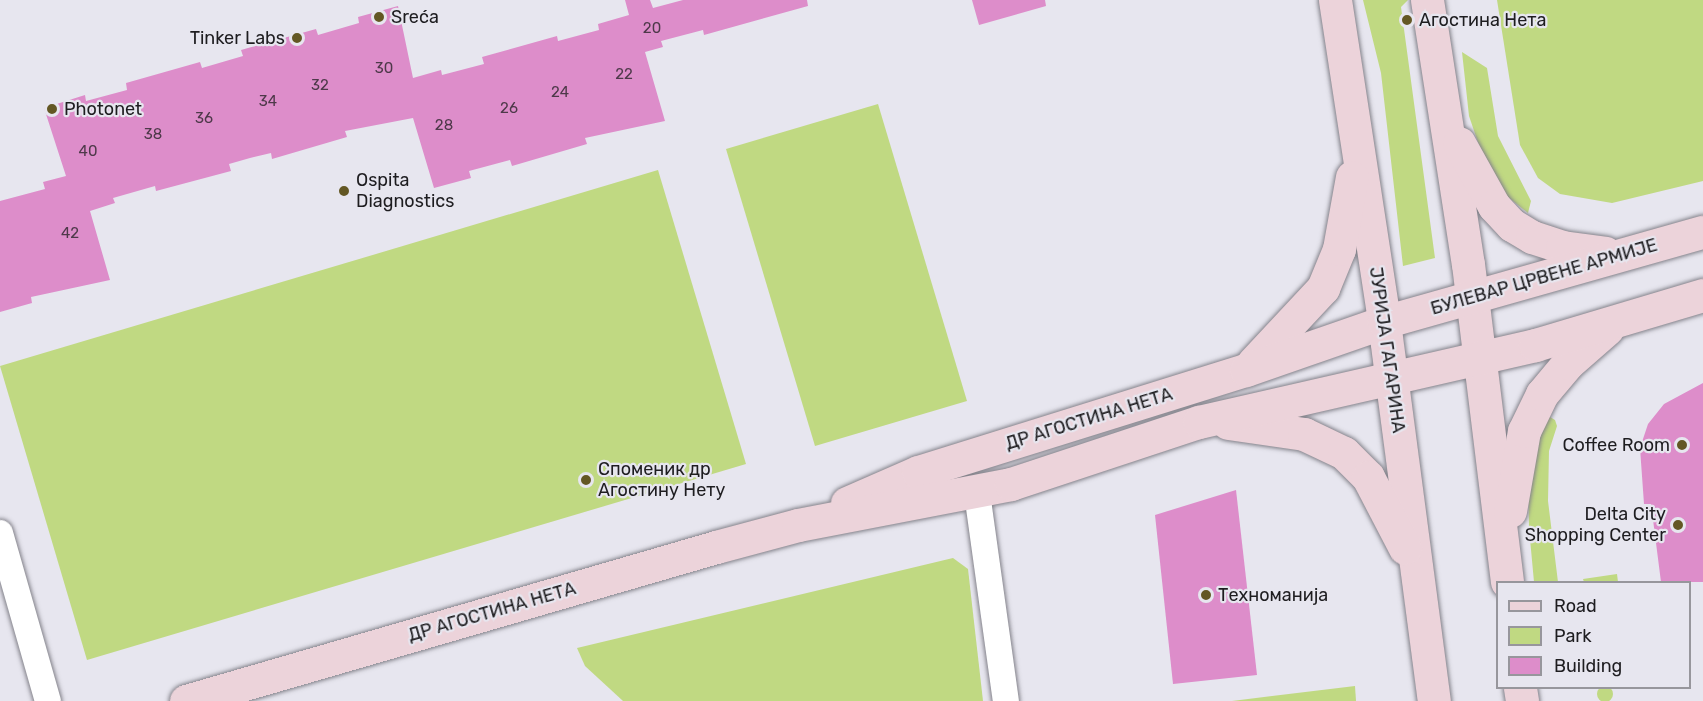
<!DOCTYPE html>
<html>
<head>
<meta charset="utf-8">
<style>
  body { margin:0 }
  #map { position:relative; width:1703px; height:701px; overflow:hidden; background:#e7e6ef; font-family:Rubik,sans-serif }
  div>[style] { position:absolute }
  .green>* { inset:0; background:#c0d982 }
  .round { border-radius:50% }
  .building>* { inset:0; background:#dd8dca }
  .roads { filter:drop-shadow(0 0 2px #84838b) drop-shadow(0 0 2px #84838b) }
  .street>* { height:26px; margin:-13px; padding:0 13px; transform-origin:13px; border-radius:13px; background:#fff }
  .secondary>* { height:33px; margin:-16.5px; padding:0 16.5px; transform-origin:16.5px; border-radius:16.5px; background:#ecd3da }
  .dots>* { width:16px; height:16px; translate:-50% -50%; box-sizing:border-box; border:3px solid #e7e6ef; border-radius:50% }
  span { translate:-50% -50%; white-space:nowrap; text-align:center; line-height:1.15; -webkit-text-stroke:4.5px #e7e6ef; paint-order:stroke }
  .number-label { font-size:15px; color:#4e394a }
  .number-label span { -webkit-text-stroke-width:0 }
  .poi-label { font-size:18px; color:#1e1d20 }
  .left { translate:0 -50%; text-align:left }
  .right { translate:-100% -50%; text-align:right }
  .street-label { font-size:18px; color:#1e1d20 }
  .legend { position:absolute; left:1496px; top:581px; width:195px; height:108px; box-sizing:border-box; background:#e7e6ef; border:2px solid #97969c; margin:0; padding:8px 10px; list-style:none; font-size:18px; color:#1e1d20 }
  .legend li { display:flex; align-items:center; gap:12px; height:30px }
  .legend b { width:30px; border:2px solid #97969c }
</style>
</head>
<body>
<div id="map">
  <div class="green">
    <i style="clip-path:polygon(1363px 0,1408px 0,1401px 7px,1435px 258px,1403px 266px,1381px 73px)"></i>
    <i style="clip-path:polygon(1497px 0,1703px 0,1703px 181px,1612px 203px,1560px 194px,1538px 178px,1520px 145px)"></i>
    <i style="clip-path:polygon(1462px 52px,1487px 68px,1498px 136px,1531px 201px,1528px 213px,1498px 189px,1484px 160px,1469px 116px)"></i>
    <i style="clip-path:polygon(878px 104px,967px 401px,815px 446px,726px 149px)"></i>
    <i style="clip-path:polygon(658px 170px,746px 464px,87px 660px,0 366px)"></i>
    <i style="clip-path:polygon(1545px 414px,1555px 420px,1557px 426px,1549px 451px,1548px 501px,1558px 582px,1534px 582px,1529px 528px,1528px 479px)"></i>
    <i style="clip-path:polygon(953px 558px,968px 569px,983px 701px,623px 701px,585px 666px,577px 648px)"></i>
    <i style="clip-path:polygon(1617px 574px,1618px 582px,1584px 582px,1583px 579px)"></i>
    <i style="clip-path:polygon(1355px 686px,1356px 701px,1232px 701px)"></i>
    <i class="round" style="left:1597px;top:686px;width:16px;height:16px"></i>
  </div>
  <div class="building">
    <i style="clip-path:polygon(625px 0,650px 0,653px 8px,683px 0,807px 0,808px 6px,704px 35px,703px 30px,661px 41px,663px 47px,645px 52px,665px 121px,585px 138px,587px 144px,512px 166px,510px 160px,469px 171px,471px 178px,434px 188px,413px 118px,345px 131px,347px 137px,272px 159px,271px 153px,250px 158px,229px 164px,231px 171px,156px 191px,155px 186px,113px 198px,115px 203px,90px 211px,110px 280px,31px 297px,32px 303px,0 312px,0 201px,45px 189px,43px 182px,66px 176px,44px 108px,85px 95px,86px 101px,127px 90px,126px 83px,200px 62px,202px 68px,243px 56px,241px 50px,316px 29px,318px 35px,359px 23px,358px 17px,398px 6px,413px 78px,441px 70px,442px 75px,484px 64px,482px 57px,557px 36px,558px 41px,599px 30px,598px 24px,629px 15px)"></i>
    <i style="clip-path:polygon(972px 0,1045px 0,1046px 6px,979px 25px)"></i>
    <i style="clip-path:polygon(1703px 383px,1703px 582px,1661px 582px,1651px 504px,1644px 504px,1640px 448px,1648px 424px,1664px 404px)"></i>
    <i style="clip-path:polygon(1236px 490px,1257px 675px,1173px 684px,1155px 515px)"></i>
  </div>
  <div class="roads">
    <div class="street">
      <i style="left:977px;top:493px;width:210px;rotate:82.1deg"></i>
      <i style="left:0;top:533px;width:175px;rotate:74.1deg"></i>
    </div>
    <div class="secondary">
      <i style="left:1335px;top:0;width:326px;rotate:81.3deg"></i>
      <i style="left:1384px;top:322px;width:382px;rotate:82.5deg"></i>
      <i style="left:1427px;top:0;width:267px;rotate:81.2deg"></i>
      <i style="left:1468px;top:264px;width:320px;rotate:83deg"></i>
      <i style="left:1459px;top:143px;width:72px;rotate:60.9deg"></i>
      <i style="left:1494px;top:206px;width:26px;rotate:47deg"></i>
      <i style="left:1512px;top:225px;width:23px;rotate:31deg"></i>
      <i style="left:1532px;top:237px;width:32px;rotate:18deg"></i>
      <i style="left:1562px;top:247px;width:44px;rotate:7.8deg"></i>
      <i style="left:1253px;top:363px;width:103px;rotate:-47deg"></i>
      <i style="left:1323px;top:288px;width:42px;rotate:-67.7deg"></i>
      <i style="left:1339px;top:249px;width:73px;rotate:-79.8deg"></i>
      <i style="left:1228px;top:423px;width:77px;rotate:8.2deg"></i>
      <i style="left:1304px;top:434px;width:44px;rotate:25.4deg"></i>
      <i style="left:1344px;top:453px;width:34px;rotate:45deg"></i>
      <i style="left:1368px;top:477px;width:80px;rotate:62.5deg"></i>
      <i style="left:847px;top:503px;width:77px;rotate:-23.6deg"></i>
      <i style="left:918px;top:472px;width:343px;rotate:-17.3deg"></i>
      <i style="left:1246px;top:370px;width:146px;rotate:-19.2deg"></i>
      <i style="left:1384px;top:322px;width:331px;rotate:-15.8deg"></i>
      <i style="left:1510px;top:511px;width:81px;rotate:-80.1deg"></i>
      <i style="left:1524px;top:431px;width:41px;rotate:-64.1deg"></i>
      <i style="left:1542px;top:394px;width:40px;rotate:-50deg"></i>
      <i style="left:1568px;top:363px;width:52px;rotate:-41.1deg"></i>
      <i style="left:1520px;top:688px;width:13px;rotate:81deg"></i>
      <i style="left:186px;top:701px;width:552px;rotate:-16.2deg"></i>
      <i style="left:716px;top:547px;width:85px;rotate:-15deg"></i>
      <i style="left:798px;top:525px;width:217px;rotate:-10.9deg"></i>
      <i style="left:1011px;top:484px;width:198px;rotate:-18.3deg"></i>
      <i style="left:1199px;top:422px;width:345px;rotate:-12.9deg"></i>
      <i style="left:1535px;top:345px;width:175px;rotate:-16.6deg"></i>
    </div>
  </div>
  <div class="dots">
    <i style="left:379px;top:17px;background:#635724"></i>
    <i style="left:1407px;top:20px;background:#635724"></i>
    <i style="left:297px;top:38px;background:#635724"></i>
    <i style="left:52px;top:109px;background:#635724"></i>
    <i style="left:344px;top:191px;background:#635724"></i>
    <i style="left:1682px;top:445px;background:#635724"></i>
    <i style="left:586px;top:480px;background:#635724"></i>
    <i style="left:1678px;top:525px;background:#635724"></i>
    <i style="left:1206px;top:595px;background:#635724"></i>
  </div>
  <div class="number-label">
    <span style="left:652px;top:29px">20</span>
    <span style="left:384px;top:69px">30</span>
    <span style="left:624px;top:75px">22</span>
    <span style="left:320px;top:86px">32</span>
    <span style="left:560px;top:93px">24</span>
    <span style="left:268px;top:102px">34</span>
    <span style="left:509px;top:109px">26</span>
    <span style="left:204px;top:119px">36</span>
    <span style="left:444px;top:126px">28</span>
    <span style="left:153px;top:135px">38</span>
    <span style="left:88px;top:152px">40</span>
    <span style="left:70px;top:234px">42</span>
  </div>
  <div class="poi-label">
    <span class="left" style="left:391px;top:17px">Sreća</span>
    <span class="left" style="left:1419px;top:20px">Агостина Нета</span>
    <span class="right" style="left:285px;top:38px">Tinker Labs</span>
    <span class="left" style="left:64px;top:109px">Photonet</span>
    <span class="left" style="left:356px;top:191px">Ospita<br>Diagnostics</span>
    <span class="right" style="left:1670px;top:445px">Coffee Room</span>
    <span class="left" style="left:598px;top:480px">Споменик др<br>Агостину Нету</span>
    <span class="right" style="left:1666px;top:525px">Delta City<br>Shopping Center</span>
    <span class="left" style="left:1218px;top:595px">Техноманија</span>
  </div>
  <div class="street-label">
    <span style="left:1544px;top:277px;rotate:-16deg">БУЛЕВАР ЦРВЕНЕ АРМИЈЕ</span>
    <span style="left:1387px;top:350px;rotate:82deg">ЈУРИЈА ГАГАРИНА</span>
    <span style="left:1089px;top:419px;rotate:-17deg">ДР АГОСТИНА НЕТА</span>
    <span style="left:492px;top:612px;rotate:-16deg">ДР АГОСТИНА НЕТА</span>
  </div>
  <ul class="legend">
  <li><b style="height:8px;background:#ecd3da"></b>Road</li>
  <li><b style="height:16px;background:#c0d982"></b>Park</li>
  <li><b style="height:16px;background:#dd8dca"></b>Building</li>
  </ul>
</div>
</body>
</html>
